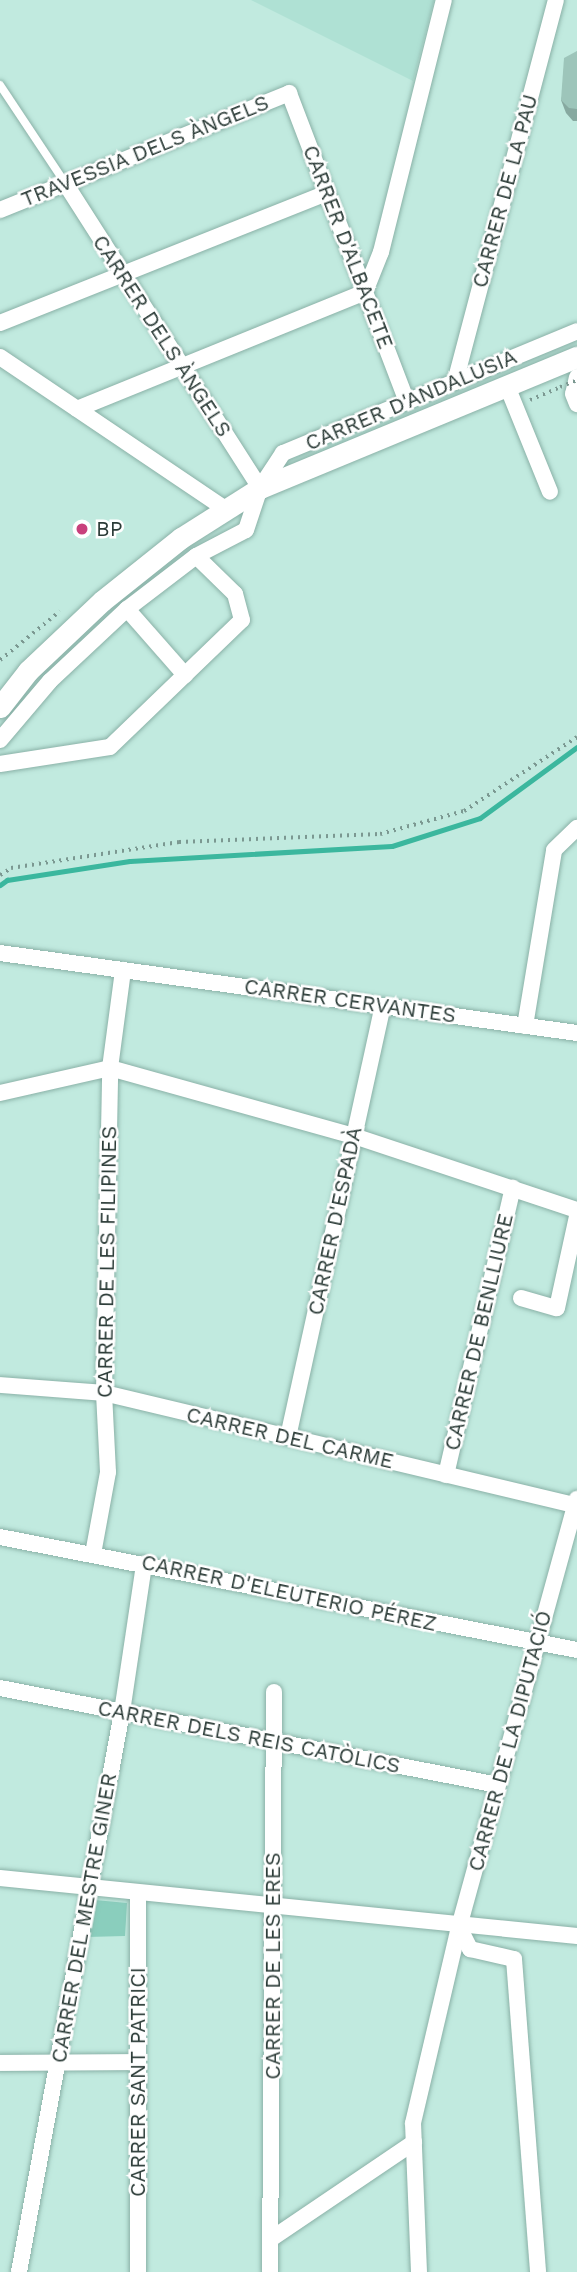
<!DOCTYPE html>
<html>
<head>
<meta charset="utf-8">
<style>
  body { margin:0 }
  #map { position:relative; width:577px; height:2272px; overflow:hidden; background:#c1eadf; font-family:"Work Sans",sans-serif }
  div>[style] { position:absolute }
  .built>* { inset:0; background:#afe1d4 }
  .green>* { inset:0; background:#8acebd }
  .stream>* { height:5px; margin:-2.5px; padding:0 2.5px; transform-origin:2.5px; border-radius:2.5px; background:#3bb79e }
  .path>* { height:3.5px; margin-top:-1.75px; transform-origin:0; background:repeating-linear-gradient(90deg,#7b9891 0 2px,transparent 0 7px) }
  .roads { filter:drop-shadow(0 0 2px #8ab1a7) drop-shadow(0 0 2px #8ab1a7) }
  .service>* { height:8px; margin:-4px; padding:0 4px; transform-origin:4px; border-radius:4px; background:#fff }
  .minor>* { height:16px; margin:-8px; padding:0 8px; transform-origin:8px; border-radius:8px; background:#fff }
  .tertiary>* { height:21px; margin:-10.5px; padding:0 10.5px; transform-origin:10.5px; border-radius:10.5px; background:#fff }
  .path-bridge>* { height:3.5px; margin-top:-1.75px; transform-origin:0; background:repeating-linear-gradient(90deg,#7b9891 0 2px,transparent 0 7px) }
  .wall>* { inset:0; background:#87a9a0 }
  .building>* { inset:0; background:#9dc5ba }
  .dots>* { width:19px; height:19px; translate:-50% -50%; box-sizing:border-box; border:4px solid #fff; border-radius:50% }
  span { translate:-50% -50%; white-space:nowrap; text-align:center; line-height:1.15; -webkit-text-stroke:5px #fff; paint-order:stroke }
  .street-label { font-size:21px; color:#2b3b37 }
  .poi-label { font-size:21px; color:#2b3b37 }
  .left { translate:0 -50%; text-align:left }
</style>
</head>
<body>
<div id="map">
  <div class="built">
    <i style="clip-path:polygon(251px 0,434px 0,413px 81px)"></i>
  </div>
  <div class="green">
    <i style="clip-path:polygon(95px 1900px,127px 1903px,125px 1936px,87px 1937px)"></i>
  </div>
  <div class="stream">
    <i style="left:0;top:885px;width:9px;rotate:-36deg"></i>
    <i style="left:7px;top:880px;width:124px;rotate:-8.8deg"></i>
    <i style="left:130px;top:861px;width:262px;rotate:-3.3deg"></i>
    <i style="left:392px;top:846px;width:92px;rotate:-17.7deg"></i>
    <i style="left:480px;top:818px;width:120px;rotate:-36.2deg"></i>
  </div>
  <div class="path">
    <i style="left:530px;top:400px;width:30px;rotate:-23deg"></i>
    <i style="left:0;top:660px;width:77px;rotate:-39.2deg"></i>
    <i style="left:0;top:875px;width:13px;rotate:-32deg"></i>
    <i style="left:11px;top:868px;width:170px;rotate:-8.8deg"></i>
    <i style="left:179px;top:842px;width:201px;rotate:-2.3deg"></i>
    <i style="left:380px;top:834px;width:87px;rotate:-15.3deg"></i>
    <i style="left:464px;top:811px;width:135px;rotate:-33.2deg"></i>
  </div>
  <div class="roads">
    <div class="service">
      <i style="left:0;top:85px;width:118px;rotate:56.4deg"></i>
    </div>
    <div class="minor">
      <i style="left:65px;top:183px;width:362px;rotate:57.4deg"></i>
      <i style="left:0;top:210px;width:312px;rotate:-22deg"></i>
      <i style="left:289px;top:93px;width:331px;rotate:69.1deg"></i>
      <i style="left:365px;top:292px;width:43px;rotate:-68.2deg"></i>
      <i style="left:381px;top:252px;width:260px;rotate:-76deg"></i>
      <i style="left:0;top:323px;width:352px;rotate:-21.7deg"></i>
      <i style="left:0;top:357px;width:272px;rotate:34deg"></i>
      <i style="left:577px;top:377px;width:17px;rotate:103deg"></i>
      <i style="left:573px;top:394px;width:11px;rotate:68deg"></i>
      <i style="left:455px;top:382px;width:395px;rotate:-75.2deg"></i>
      <i style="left:507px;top:386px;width:114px;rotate:67.9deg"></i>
      <i style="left:77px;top:409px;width:311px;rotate:-22.1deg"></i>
      <i style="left:127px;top:609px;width:88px;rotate:48.7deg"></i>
      <i style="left:0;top:740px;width:77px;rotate:-49.7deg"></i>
      <i style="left:50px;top:681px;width:105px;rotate:-43.1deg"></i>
      <i style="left:127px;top:609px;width:87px;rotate:-37.5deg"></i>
      <i style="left:196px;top:556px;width:56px;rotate:-27.5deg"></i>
      <i style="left:246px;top:530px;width:44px;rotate:-71.6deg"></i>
      <i style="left:260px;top:488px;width:42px;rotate:-56.7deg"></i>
      <i style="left:283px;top:453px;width:318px;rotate:-22.5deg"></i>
      <i style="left:0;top:764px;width:111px;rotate:-8.8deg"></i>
      <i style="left:110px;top:747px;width:183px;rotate:-43.9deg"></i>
      <i style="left:242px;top:620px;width:27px;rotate:-105deg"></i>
      <i style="left:235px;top:594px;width:54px;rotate:-135.7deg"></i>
      <i style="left:0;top:953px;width:583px;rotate:7.89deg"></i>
      <i style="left:525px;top:1026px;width:178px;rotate:-80.6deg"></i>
      <i style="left:554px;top:850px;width:32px;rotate:-44deg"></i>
      <i style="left:0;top:1093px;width:113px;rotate:-12.8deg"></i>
      <i style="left:110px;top:1068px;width:253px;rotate:15.6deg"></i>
      <i style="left:354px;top:1136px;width:235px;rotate:18.4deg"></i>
      <i style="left:521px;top:1298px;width:37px;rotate:16deg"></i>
      <i style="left:557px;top:1308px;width:94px;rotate:-77.7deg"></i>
      <i style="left:0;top:1385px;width:104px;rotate:4.4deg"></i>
      <i style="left:104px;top:1393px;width:486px;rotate:13.4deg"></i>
      <i style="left:288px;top:1437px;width:441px;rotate:-77.6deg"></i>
      <i style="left:446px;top:1475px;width:295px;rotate:-76.9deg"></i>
      <i style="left:0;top:1537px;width:588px;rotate:11.08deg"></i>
      <i style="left:93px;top:1554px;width:83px;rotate:-79.6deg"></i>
      <i style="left:108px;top:1472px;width:79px;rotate:-92.9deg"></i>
      <i style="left:104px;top:1393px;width:325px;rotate:-88.9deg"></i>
      <i style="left:110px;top:1068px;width:99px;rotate:-82.4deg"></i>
      <i style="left:0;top:1688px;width:507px;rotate:11.02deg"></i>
      <i style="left:0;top:1878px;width:580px;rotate:5.74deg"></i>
      <i style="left:138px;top:1893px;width:379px;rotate:90deg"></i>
      <i style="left:459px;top:1927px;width:25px;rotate:63deg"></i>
      <i style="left:470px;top:1949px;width:45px;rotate:12.8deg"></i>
      <i style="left:514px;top:1959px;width:314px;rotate:85.6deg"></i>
      <i style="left:0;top:2063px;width:138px;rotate:-0.4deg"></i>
      <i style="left:271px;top:2239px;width:173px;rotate:-34.1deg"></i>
      <i style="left:19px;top:2272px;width:569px;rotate:-79.58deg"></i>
      <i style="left:122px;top:1712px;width:150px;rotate:-81.5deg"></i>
      <i style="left:270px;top:2272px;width:580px;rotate:-89.6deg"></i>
      <i style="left:419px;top:2272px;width:149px;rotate:-92.3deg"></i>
      <i style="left:413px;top:2123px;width:201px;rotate:-76.8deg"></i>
      <i style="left:459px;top:1927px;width:444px;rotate:-74.6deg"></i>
    </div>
    <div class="tertiary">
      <i style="left:0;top:707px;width:46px;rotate:-52.1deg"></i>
      <i style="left:28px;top:671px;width:102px;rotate:-43.4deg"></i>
      <i style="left:102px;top:601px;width:101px;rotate:-38.6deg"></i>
      <i style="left:181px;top:538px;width:93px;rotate:-32.3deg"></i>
      <i style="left:260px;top:488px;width:343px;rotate:-22.5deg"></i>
    </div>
  </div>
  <div class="path-bridge">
    <i style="left:560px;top:387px;width:18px;rotate:-22deg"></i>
  </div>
  <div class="wall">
    <i style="clip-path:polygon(577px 51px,577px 121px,573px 121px,566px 113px,561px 100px)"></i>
  </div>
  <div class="building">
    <i style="clip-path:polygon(577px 51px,577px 109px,569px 108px,561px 100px,564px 58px)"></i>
  </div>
  <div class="dots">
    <i style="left:82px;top:529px;background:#c8407c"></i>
  </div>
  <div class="street-label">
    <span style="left:145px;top:151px;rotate:-22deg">TRAVESSIA DELS ÀNGELS</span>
    <span style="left:505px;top:191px;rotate:-75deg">CARRER DE LA PAU</span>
    <span style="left:348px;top:247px;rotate:69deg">CARRER D'ALBACETE</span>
    <span style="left:162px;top:336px;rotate:57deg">CARRER DELS ÀNGELS</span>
    <span style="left:411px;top:400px;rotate:-23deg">CARRER D'ANDALUSIA</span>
    <span style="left:350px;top:1001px;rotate:8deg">CARRER CERVANTES</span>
    <span style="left:335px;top:1221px;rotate:-78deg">CARRER D'ESPADÀ</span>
    <span style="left:107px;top:1262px;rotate:-89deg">CARRER DE LES FILIPINES</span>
    <span style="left:479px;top:1332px;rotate:-77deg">CARRER DE BENLLIURE</span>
    <span style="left:290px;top:1438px;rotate:13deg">CARRER DEL CARME</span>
    <span style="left:289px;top:1593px;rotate:12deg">CARRER D'ELEUTERIO PÉREZ</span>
    <span style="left:249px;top:1737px;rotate:11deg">CARRER DELS REIS CATÒLICS</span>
    <span style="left:510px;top:1741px;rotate:-75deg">CARRER DE LA DIPUTACIÓ</span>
    <span style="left:84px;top:1918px;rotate:-80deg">CARRER DEL MESTRE GINER</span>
    <span style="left:273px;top:1966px;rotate:-90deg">CARRER DE LES ERES</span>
    <span style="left:138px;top:2082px;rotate:-90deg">CARRER SANT PATRICI</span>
  </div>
  <div class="poi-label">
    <span class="left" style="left:96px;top:529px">BP</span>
  </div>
</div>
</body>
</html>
